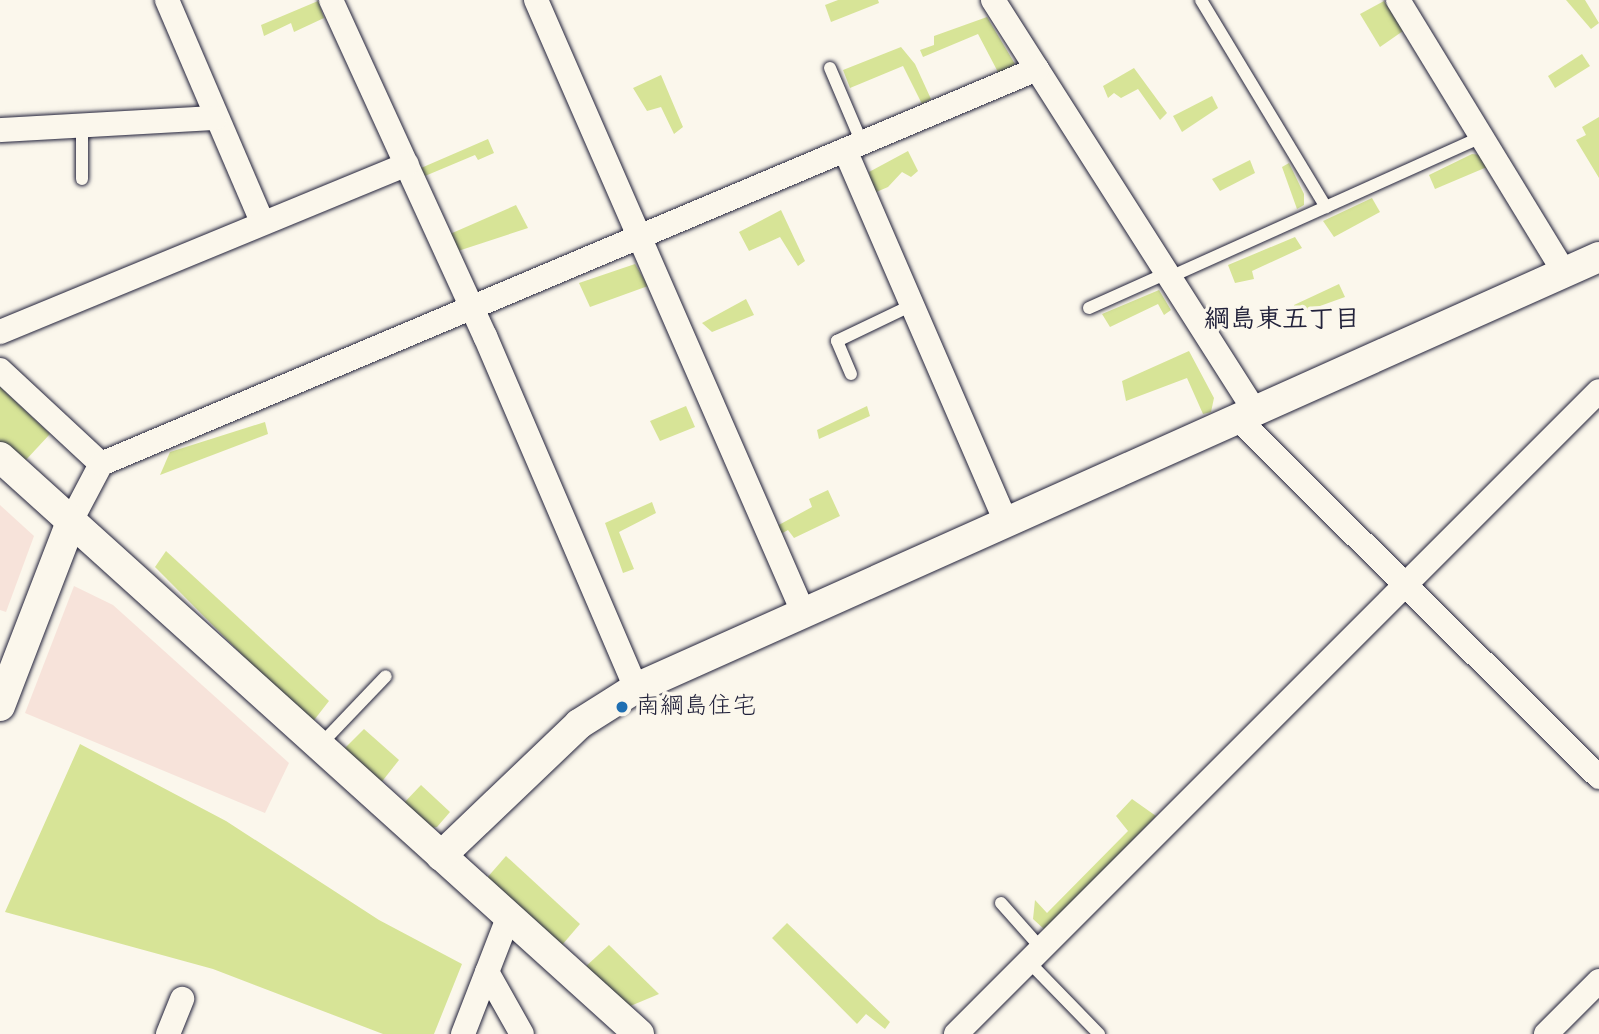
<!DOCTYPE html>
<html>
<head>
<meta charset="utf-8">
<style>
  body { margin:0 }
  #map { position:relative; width:1599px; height:1034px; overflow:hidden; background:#fbf7ec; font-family:Mynerve,"Klee One",sans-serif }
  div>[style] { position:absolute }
  .built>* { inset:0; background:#f7e3da }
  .green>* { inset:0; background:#d7e497 }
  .roads { filter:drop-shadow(0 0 2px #22223b) drop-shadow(0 0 2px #22223b) }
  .service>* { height:12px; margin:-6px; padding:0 6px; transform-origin:6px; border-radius:6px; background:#fbf7ec }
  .minor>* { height:24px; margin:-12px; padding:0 12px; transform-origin:12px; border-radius:12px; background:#fbf7ec }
  .tertiary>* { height:30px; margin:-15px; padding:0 15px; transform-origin:15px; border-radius:15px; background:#fbf7ec }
  .dots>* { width:19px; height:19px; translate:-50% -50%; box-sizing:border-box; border:4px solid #fbf7ec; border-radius:50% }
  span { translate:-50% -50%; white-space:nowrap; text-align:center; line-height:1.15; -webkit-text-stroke:7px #fbf7ec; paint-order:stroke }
  .poi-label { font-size:24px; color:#22223b }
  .left { translate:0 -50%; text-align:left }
  .neighbourhood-label { font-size:26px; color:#22223b; font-weight:700 }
</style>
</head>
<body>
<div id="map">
  <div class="built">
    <i style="clip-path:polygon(0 505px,34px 536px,6px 612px,0 610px)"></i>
    <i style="clip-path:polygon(74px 586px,113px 605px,289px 763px,265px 813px,25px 713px)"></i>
  </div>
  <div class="green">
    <i style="clip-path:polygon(838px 0,878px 0,879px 3px,831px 22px,825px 5px)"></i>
    <i style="clip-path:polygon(1566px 0,1585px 0,1599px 23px,1591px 29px)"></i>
    <i style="clip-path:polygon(318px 1px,324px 18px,294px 32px,291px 23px,264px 36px,261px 25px)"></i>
    <i style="clip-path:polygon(1384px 1px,1403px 31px,1380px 47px,1360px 14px)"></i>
    <i style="clip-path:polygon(987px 17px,1015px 64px,999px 74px,978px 34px,923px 57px,920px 50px,934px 45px,934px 36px)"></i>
    <i style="clip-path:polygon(901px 47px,915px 64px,931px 99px,922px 104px,903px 66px,850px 88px,843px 70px)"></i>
    <i style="clip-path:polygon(1582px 54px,1590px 66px,1555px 88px,1548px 76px)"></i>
    <i style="clip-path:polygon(1134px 68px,1167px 113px,1160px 120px,1138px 89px,1121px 98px,1114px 93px,1108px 98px,1103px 86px)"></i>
    <i style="clip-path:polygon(661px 75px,683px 127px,674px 134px,661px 107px,647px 111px,633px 88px)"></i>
    <i style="clip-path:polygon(1212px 96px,1218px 108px,1182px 132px,1173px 116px)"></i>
    <i style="clip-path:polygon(1599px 117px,1599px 178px,1576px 140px,1586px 135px,1582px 127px)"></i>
    <i style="clip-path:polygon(488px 139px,494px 153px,478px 160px,475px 155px,425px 176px,421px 168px)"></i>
    <i style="clip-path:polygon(908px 151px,918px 171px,911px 177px,902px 172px,888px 187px,874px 193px,869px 172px)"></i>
    <i style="clip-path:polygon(1472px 154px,1481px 155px,1487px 167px,1435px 189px,1429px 175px)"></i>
    <i style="clip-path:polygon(1250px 160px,1255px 173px,1220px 191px,1212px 179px)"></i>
    <i style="clip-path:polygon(1289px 163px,1304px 194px,1304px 205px,1297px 209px,1282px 167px)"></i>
    <i style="clip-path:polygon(1372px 198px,1380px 212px,1334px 237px,1323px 221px)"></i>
    <i style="clip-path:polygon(516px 205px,528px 228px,458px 251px,450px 234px)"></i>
    <i style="clip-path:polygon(781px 210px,805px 261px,798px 266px,780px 237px,749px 251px,739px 232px)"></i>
    <i style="clip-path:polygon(1295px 237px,1302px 248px,1252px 271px,1254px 279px,1235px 283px,1228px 265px)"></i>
    <i style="clip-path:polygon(635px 264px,648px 286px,590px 307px,579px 283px)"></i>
    <i style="clip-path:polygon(1339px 284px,1345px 297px,1295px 315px,1294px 305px)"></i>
    <i style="clip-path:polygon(1159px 290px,1171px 310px,1164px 315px,1158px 304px,1110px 327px,1102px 314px)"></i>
    <i style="clip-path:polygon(746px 299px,754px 315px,712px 332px,702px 323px)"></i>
    <i style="clip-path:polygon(1189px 351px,1214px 398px,1211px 412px,1203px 414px,1187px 378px,1126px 401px,1122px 381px)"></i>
    <i style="clip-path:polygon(0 387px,50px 434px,24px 462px,0 442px)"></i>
    <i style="clip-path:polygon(686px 406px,695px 427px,660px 441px,650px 421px)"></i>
    <i style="clip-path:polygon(867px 406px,870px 416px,819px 439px,817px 430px)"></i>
    <i style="clip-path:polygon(265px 422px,268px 434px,160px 475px,170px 452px)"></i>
    <i style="clip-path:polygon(828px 490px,840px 516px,794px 538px,788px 530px,779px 535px,775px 527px,812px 507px,809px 499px)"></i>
    <i style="clip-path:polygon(652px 502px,656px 513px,619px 532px,634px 569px,623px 573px,605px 523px)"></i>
    <i style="clip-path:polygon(166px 551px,329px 701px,311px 724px,155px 567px)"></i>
    <i style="clip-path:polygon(364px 729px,399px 760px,380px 784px,343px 750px)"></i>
    <i style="clip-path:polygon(80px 744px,226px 821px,379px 920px,462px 964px,434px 1034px,383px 1034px,213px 969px,5px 912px)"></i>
    <i style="clip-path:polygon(421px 785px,450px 812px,437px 827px,426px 829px,402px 805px)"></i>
    <i style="clip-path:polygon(1132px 799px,1156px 816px,1045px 930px,1033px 919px,1035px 900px,1047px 913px,1128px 831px,1116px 816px)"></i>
    <i style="clip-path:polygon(506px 856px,580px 924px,562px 945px,486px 879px)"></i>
    <i style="clip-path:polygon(787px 923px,890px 1022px,885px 1029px,866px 1014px,857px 1024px,772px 938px)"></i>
    <i style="clip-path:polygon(609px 945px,659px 994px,628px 1007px,584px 968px)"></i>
  </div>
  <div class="roads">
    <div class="service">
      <i style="left:1201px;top:0;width:242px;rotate:58.9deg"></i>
      <i style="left:830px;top:68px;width:82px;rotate:66.9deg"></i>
      <i style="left:82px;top:125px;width:54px;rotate:90deg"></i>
      <i style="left:1170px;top:277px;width:342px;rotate:-24.2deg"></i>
      <i style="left:1089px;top:308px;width:85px;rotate:-24.2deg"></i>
      <i style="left:851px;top:374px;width:36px;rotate:-113deg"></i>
      <i style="left:837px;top:341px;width:83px;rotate:-25.6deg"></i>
      <i style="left:320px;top:745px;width:95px;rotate:-46.3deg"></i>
      <i style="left:1001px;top:903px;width:60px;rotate:48.4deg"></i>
      <i style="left:1028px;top:961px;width:102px;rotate:45.8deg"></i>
    </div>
    <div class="minor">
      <i style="left:167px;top:0;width:241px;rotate:66.8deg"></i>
      <i style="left:331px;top:0;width:370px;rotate:65.4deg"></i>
      <i style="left:485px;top:336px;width:383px;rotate:66.8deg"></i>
      <i style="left:536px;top:0;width:668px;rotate:66.43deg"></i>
      <i style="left:993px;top:0;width:490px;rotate:57.5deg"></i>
      <i style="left:1398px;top:0;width:319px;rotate:58.6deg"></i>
      <i style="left:0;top:130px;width:215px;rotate:-3.2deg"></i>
      <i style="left:845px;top:150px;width:405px;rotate:66.6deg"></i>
      <i style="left:0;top:332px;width:440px;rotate:-22.4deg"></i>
      <i style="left:0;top:370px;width:138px;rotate:42.9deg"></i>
      <i style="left:1239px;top:420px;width:507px;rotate:44.76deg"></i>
      <i style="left:72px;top:519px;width:62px;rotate:-62.2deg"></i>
      <i style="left:101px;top:464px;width:1016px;rotate:-22.88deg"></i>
      <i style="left:487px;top:972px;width:71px;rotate:60.6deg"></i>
      <i style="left:168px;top:1034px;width:38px;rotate:-68deg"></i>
      <i style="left:463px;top:1034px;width:124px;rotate:-68.8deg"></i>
      <i style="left:956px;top:1034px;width:909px;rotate:-45deg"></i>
      <i style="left:1546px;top:1034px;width:75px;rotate:-45deg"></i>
    </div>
    <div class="tertiary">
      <i style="left:0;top:457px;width:861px;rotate:42.08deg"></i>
      <i style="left:0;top:706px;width:200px;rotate:-68.9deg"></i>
      <i style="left:441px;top:856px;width:191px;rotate:-43.7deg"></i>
      <i style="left:579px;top:724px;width:67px;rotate:-32.3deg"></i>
      <i style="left:636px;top:688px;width:1055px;rotate:-24.11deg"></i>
    </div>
  </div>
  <div class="dots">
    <i style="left:622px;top:707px;background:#1f6fb2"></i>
  </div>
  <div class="poi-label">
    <span class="left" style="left:636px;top:707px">南綱島住宅</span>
  </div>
  <div class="neighbourhood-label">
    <span style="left:1282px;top:321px">綱島東五丁目</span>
  </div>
</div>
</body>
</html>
